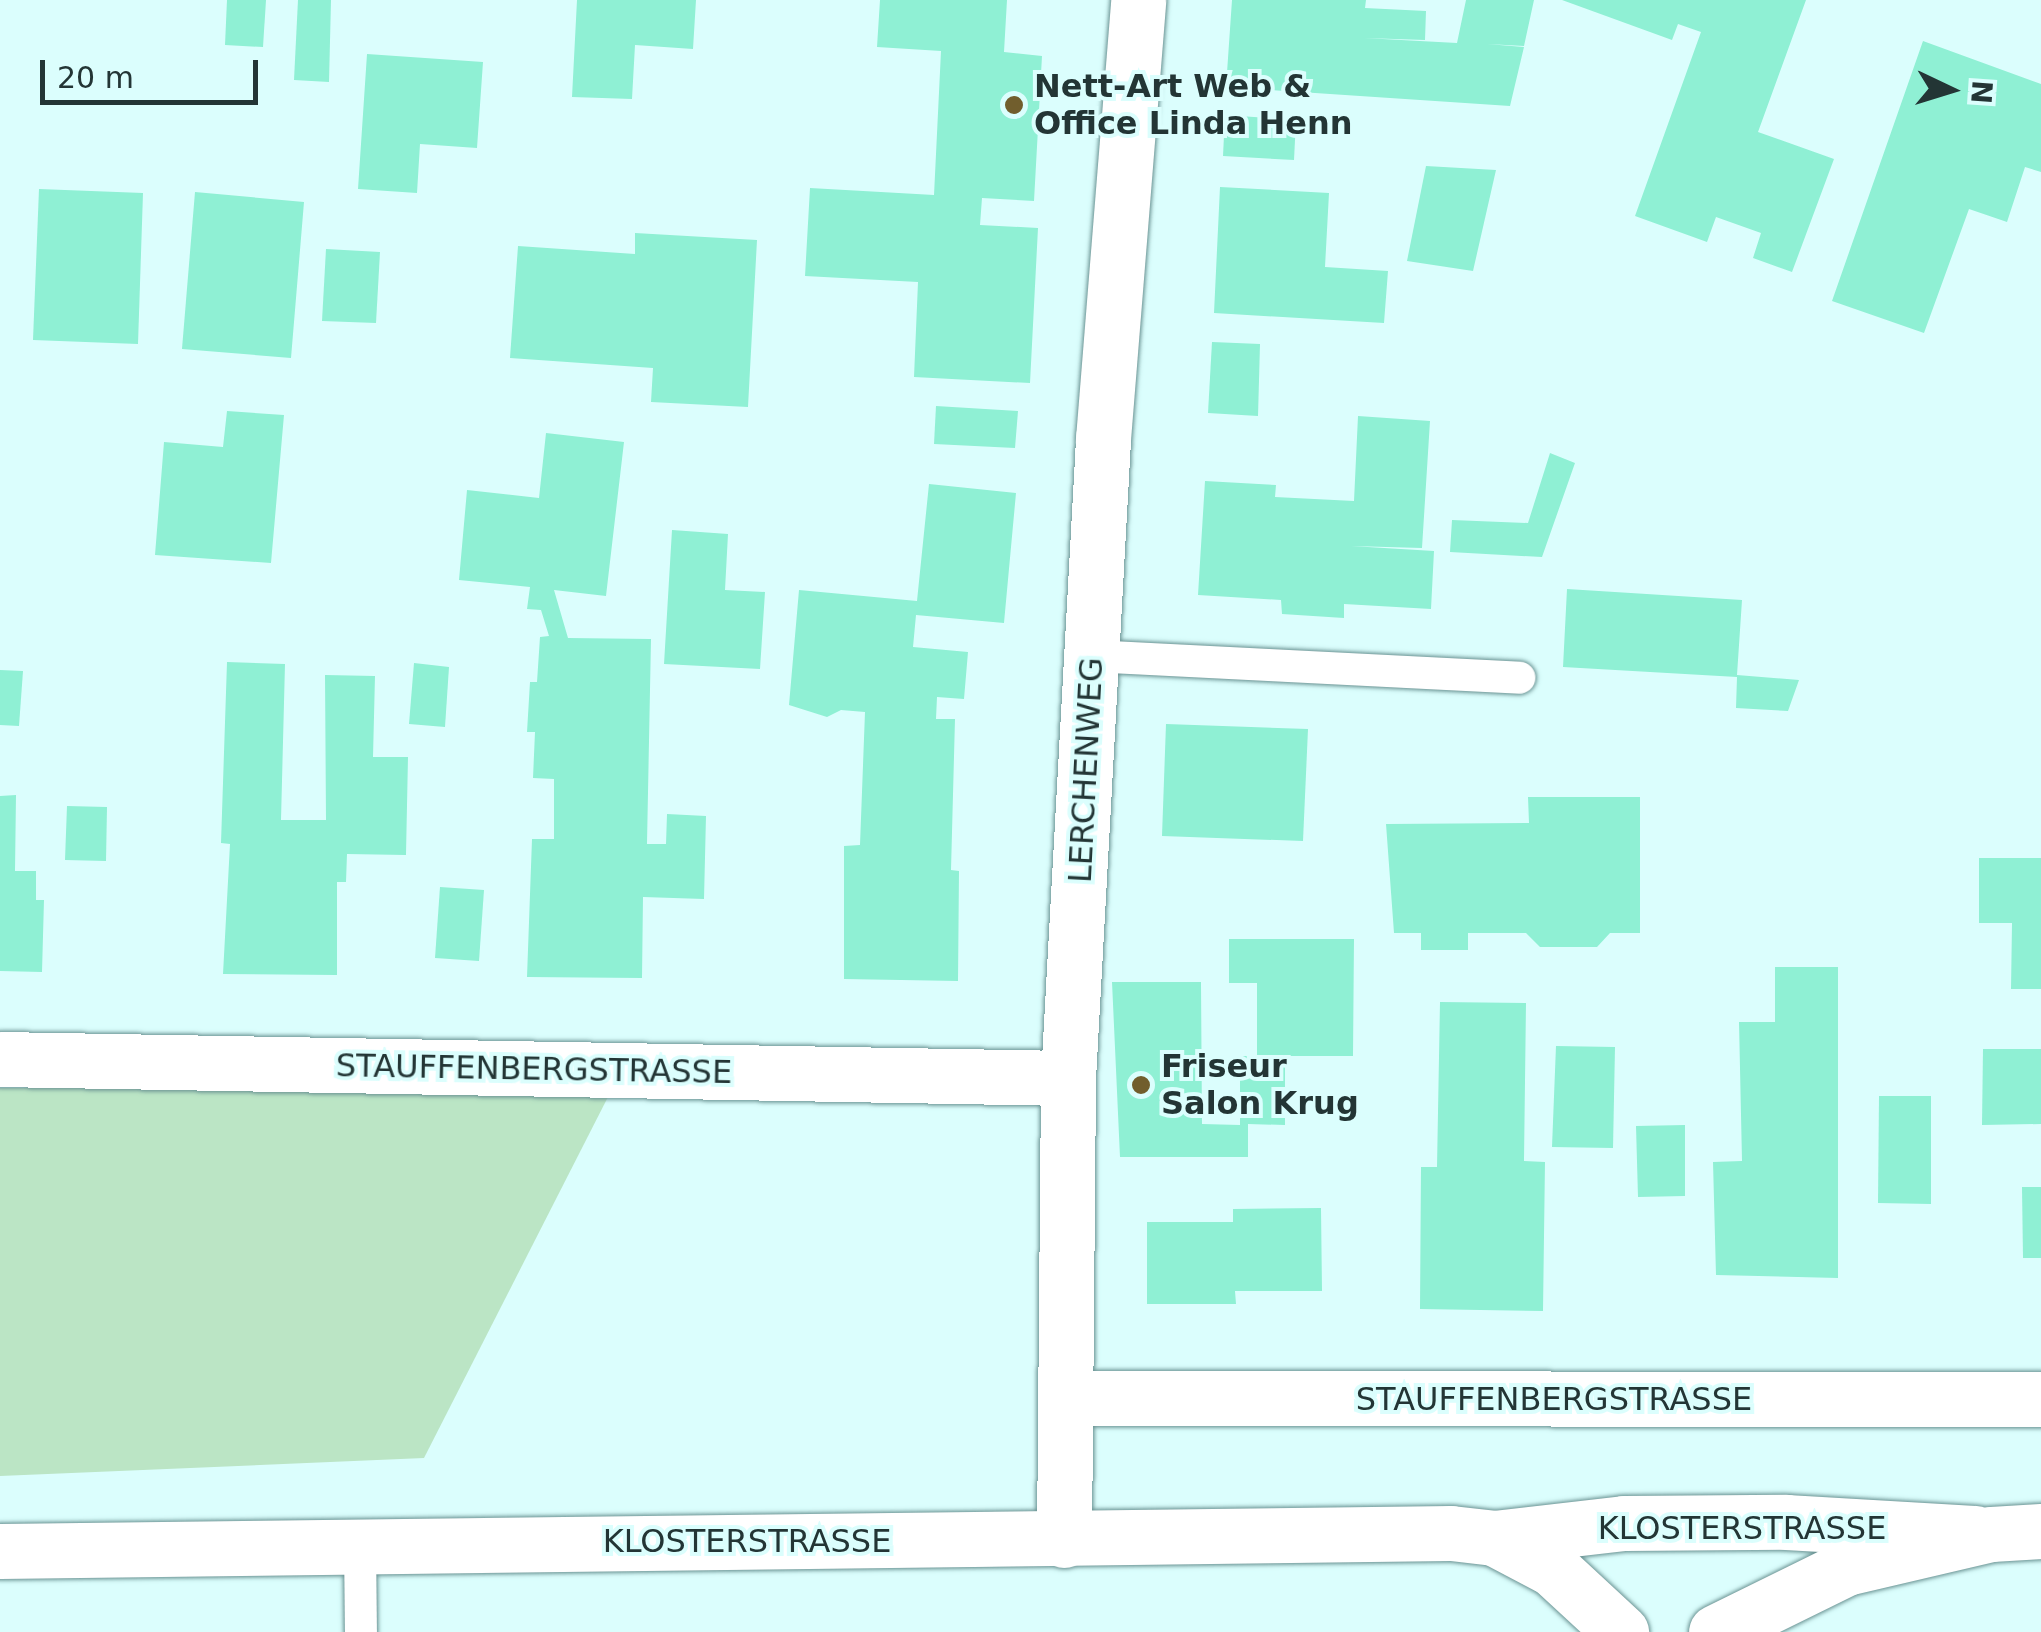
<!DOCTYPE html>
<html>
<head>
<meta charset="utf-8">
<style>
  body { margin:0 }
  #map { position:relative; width:2041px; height:1632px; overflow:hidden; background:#dbfefd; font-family:"DejaVu Sans",sans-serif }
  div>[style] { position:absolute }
  .green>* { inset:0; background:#bbe5c5 }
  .building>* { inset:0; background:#8ff0d4 }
  .roads { filter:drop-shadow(0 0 2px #6a9393) drop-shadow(0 0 2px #6a9393) }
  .lane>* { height:32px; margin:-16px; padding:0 16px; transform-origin:16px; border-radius:16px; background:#fff }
  .street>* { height:55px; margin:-27.5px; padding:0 27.5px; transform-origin:27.5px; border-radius:27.5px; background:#fff }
  .secondary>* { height:55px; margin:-27.5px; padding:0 27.5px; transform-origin:27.5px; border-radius:27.5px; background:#fff }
  .dots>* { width:28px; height:28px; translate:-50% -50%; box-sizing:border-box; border:5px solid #dbfefd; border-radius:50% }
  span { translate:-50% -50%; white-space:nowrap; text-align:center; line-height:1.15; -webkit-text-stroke:8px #dbfefd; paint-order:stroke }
  .poi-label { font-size:32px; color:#233535; font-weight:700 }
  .left { translate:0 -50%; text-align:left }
  .street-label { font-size:32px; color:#233535 }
  .north { position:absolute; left:1901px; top:40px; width:100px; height:100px; -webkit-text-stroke:8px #dbfefd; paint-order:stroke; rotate:94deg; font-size:28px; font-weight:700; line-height:40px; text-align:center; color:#233535 }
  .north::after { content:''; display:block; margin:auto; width:35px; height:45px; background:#233535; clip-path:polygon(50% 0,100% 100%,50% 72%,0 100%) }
  .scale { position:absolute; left:40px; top:60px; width:218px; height:45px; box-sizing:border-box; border:5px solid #233535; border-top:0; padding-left:12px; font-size:30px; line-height:35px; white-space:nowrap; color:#233535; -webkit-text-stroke:8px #dbfefd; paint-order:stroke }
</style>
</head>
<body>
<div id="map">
  <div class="green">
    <i style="clip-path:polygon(0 1088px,102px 1088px,609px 1095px,424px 1458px,0 1476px)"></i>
  </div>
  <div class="building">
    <i style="clip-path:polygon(227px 0,266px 0,263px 47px,225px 45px)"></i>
    <i style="clip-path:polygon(298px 0,331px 0,329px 82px,294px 80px)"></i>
    <i style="clip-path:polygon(577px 0,696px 0,693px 49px,635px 45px,632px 99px,572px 97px)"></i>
    <i style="clip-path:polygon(880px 0,1007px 0,1004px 52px,1042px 56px,1034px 201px,982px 198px,980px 225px,1038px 228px,1030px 383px,914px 377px,918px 282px,805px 276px,810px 188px,934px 195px,941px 51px,877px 47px)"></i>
    <i style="clip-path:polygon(1232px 0,1366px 0,1365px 8px,1426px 11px,1425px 40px,1364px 38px,1457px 43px,1466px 0,1534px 0,1524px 46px,1487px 44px,1524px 47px,1510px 106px,1226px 87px)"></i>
    <i style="clip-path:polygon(1562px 0,1806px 0,1758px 132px,1834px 159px,1792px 272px,1753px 258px,1761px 233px,1716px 217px,1707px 242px,1635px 216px,1701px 32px,1678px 24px,1672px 40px)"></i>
    <i style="clip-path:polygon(1923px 41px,2041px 84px,2041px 172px,2025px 167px,2007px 222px,1969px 209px,1924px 333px,1832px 301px)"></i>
    <i style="clip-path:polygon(367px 54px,483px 62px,477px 148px,420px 144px,417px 193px,358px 189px)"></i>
    <i style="clip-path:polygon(1225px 115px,1296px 120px,1294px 160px,1223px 156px)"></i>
    <i style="clip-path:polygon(1426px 166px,1496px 170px,1473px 271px,1407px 261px)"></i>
    <i style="clip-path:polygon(1220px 187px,1329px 193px,1325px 267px,1388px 271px,1384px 323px,1214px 313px)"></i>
    <i style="clip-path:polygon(39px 189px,143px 193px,138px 344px,33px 340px)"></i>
    <i style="clip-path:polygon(195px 192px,304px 202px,291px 358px,182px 349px)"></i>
    <i style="clip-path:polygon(635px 233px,757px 240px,748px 407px,651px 402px,653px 368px,510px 358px,518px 246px,635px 254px)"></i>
    <i style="clip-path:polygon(326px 249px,380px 252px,376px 323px,322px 321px)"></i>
    <i style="clip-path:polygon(1212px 342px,1260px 344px,1258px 416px,1208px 413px)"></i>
    <i style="clip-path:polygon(936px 406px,1018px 411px,1015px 448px,934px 444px)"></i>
    <i style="clip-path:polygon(227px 411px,284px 415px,271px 563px,155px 555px,164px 442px,223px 447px)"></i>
    <i style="clip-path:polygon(1358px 416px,1430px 421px,1422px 548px,1351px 546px,1434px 551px,1431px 609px,1344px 604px,1344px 618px,1282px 614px,1281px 600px,1198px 595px,1205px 481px,1276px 485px,1275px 497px,1354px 501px)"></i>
    <i style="clip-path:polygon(546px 433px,624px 442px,606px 596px,554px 590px,568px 638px,651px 639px,647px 844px,666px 844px,667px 814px,706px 816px,704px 899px,643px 897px,642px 978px,527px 977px,532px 839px,554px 839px,554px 779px,533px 778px,535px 732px,527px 732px,530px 682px,537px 682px,540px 637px,549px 636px,541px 610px,527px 609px,530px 587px,459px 580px,467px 490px,539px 498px)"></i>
    <i style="clip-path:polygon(1550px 453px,1575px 463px,1542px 557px,1450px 552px,1452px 520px,1528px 523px)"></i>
    <i style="clip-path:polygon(929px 484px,1016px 493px,1004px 623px,916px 615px,913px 647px,968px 652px,964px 699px,937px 697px,936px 719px,955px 719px,951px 870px,959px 871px,958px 981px,844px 979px,844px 846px,860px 845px,865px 712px,841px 710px,827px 717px,789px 705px,799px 590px,917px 601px)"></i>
    <i style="clip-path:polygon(672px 530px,728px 534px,725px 590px,765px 592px,760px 669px,664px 664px)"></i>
    <i style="clip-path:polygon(1567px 589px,1742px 600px,1737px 675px,1799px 680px,1788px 711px,1736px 708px,1737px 677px,1563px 667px)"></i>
    <i style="clip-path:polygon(227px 662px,285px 664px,281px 820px,326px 820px,325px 675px,375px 676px,373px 757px,408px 757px,406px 855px,347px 854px,346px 882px,337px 882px,337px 975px,223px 974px,230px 844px,221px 843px)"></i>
    <i style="clip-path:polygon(414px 663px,449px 667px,445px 727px,409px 724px)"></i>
    <i style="clip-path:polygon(0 670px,23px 671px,19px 726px,0 725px)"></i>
    <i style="clip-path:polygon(1166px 724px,1308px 729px,1303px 841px,1162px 836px)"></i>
    <i style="clip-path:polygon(16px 795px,15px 871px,36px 871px,36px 900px,44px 900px,42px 972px,0 971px,0 796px)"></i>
    <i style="clip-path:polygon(1528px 797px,1640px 797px,1640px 933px,1610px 933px,1597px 947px,1540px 947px,1526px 933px,1468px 933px,1468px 950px,1421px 950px,1421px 933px,1394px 933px,1386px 824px,1529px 823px)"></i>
    <i style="clip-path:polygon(67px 806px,107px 807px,106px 861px,65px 860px)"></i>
    <i style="clip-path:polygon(1979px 858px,2041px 858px,2041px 989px,2011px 989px,2012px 923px,1979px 923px)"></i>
    <i style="clip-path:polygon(440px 887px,484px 890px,479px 961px,435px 958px)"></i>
    <i style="clip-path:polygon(1229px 939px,1354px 939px,1353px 1056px,1285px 1056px,1285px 1125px,1248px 1124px,1248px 1157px,1120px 1157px,1112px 982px,1201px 982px,1202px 1124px,1240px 1125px,1240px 1056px,1257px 1056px,1257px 983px,1229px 983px)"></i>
    <i style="clip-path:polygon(1775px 967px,1838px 967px,1838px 1278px,1716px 1275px,1713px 1162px,1742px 1161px,1739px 1022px,1775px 1022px)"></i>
    <i style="clip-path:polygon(1440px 1002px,1526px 1003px,1524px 1161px,1545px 1162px,1543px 1311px,1420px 1309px,1421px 1167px,1437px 1167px)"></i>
    <i style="clip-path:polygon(1556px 1046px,1615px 1047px,1613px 1148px,1552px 1147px)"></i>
    <i style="clip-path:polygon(1983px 1049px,2041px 1049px,2041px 1124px,1982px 1125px)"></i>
    <i style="clip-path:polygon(1879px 1096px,1931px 1096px,1931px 1204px,1878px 1203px)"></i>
    <i style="clip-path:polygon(1685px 1125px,1685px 1196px,1638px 1197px,1636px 1126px)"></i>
    <i style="clip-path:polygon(2022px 1187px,2041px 1187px,2041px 1258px,2023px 1258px)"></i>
    <i style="clip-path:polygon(1321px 1208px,1322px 1291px,1235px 1291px,1236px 1304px,1147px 1304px,1147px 1222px,1233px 1222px,1233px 1209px)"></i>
  </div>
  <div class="roads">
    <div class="lane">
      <i style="left:1092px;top:656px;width:428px;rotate:2.9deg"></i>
      <i style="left:360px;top:1542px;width:90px;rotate:89.4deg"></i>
    </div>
    <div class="street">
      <i style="left:0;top:1059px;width:1068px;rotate:1.02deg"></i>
      <i style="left:1067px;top:1398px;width:974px;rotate:0.06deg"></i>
      <i style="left:1494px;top:1538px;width:67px;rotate:27.7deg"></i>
      <i style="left:1553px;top:1569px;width:93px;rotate:42.8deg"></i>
      <i style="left:1064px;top:1540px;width:462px;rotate:-89.5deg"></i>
      <i style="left:1068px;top:1078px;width:640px;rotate:-86.86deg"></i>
      <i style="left:1103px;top:439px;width:440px;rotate:-85.4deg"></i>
      <i style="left:0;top:1551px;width:1451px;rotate:-0.71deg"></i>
      <i style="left:1451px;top:1533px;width:43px;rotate:6.6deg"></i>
      <i style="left:1494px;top:1538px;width:131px;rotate:-6.6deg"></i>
      <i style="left:1624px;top:1523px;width:162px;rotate:-0.4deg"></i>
      <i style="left:1786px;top:1522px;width:189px;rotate:3.3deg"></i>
    </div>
    <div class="secondary">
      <i style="left:1716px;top:1632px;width:145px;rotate:-26.2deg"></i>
      <i style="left:1846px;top:1568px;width:149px;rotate:-13.2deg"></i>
      <i style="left:1991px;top:1534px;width:50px;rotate:-3.4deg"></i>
    </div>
  </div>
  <div class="dots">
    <i style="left:1014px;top:105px;background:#715e2d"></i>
    <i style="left:1141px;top:1085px;background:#715e2d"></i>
  </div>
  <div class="poi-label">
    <span class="left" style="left:1034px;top:105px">Nett-Art Web &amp;<br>Office Linda Henn</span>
    <span class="left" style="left:1161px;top:1085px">Friseur<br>Salon Krug</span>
  </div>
  <div class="street-label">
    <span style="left:1086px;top:770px;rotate:-87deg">LERCHENWEG</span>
    <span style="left:534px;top:1069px;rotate:1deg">STAUFFENBERGSTRASSE</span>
    <span style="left:1554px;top:1399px">STAUFFENBERGSTRASSE</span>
    <span style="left:1742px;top:1528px">KLOSTERSTRASSE</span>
    <span style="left:747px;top:1541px">KLOSTERSTRASSE</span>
  </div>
  <div class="north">N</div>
  <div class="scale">20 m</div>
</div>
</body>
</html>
